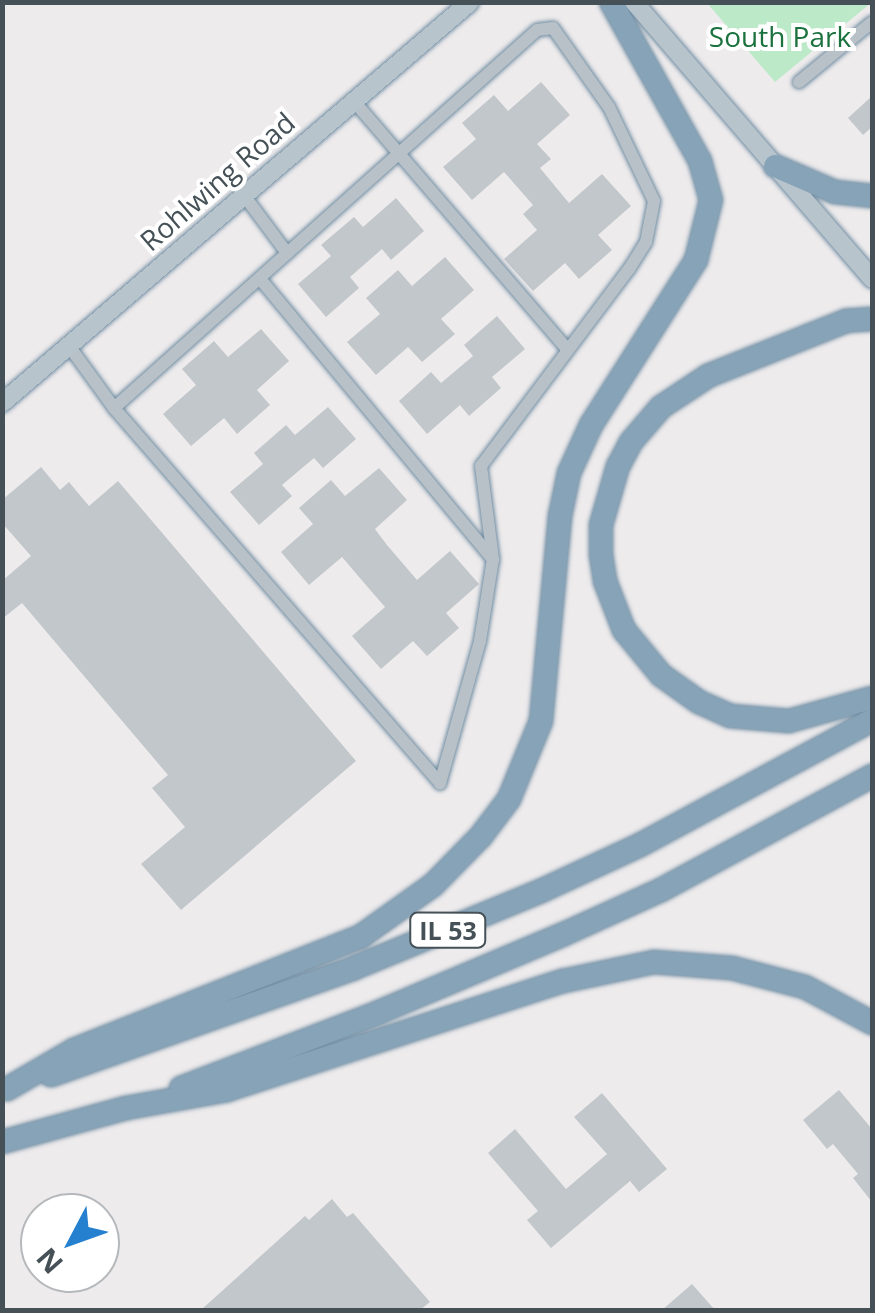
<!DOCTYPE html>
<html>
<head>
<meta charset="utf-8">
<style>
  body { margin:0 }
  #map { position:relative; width:875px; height:1313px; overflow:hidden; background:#eeebec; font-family:"Open Sans",sans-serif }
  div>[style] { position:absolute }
  .green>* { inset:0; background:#bceac9 }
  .building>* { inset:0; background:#c2c7cb }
  .roads { filter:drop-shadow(0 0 2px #718ea3) drop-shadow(0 0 2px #718ea3) }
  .street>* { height:12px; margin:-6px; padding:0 6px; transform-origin:6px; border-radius:6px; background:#b8c1c7 }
  .secondary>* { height:18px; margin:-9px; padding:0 9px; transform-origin:9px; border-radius:9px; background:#b8c4cc }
  .highway>* { height:22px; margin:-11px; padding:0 11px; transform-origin:11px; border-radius:11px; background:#86a3b8 }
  span { translate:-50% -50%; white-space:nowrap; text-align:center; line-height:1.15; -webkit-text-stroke:8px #fff; paint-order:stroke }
  .shield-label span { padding:2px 8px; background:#fff; border:2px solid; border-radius:8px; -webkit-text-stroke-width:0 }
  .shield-label { font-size:25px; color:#455157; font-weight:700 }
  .park-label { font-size:28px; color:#1c723f }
  .street-label { font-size:28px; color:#455157 }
  .frame { position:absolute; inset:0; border:5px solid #455157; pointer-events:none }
  .north { position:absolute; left:20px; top:1193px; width:100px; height:100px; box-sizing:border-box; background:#fff; border:2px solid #b5b9bc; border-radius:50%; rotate:229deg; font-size:28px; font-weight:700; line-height:40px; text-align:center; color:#455157 }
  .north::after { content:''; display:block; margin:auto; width:35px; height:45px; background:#2580cf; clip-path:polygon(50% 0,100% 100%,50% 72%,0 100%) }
</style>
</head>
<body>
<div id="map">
  <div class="green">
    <i style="clip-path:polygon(872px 2px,775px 82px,707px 3px,707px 2px)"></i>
  </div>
  <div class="building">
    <i style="clip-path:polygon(541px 82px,570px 115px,537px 144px,551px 159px,540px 168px,569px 203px,602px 174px,631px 206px,598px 235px,612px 250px,579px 279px,565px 263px,533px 291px,504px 259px,537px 230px,523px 214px,533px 205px,504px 172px,472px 200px,443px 167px,476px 139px,462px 123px,494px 95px,508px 111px)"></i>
    <i style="clip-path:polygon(872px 96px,872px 127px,863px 135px,848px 118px)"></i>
    <i style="clip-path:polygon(396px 198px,424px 231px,391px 260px,382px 249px,350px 277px,359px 288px,326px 317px,298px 284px,331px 256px,321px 245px,354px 217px,363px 227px)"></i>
    <i style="clip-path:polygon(445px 257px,474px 290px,441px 319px,455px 334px,422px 362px,408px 347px,376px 375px,347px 342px,380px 314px,366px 298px,398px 270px,412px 286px)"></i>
    <i style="clip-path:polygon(497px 316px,525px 349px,492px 377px,501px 388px,469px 416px,460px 405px,427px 434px,399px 401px,431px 372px,441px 383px,473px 356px,464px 345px)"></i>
    <i style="clip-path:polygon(261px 329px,289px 361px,257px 390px,270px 405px,237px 434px,224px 418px,191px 446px,163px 414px,196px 385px,182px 369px,214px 341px,228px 357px)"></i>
    <i style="clip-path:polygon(328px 407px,356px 439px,323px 468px,314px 458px,282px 485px,292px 496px,259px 525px,230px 492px,263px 464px,254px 453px,286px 425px,295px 435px)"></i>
    <i style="clip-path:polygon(41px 467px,60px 490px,69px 482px,89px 506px,118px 481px,356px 761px,181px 910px,141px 864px,185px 827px,152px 788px,168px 775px,22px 603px,2px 619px,2px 581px,31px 556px,2px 523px,2px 500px)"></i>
    <i style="clip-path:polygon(379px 468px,407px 500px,375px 529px,387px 545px,417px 580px,450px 551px,479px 584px,446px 613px,459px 628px,427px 656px,413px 641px,381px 669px,352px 636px,385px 607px,371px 591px,342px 557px,309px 585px,281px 552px,313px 524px,299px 508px,331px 480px,345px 496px)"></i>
    <i style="clip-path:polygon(839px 1090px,872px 1129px,872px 1202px,853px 1178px,858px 1174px,833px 1144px,827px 1149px,803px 1120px)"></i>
    <i style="clip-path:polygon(602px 1093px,667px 1169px,639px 1192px,630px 1181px,551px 1248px,527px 1220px,538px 1211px,488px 1153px,515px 1129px,566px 1189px,607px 1154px,574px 1117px)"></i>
    <i style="clip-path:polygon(332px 1199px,347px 1217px,353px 1213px,430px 1302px,420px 1310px,201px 1310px,305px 1216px,309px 1220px)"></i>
    <i style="clip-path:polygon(692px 1284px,715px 1310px,662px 1310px)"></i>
  </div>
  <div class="roads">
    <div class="street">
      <i style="left:799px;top:82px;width:94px;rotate:-39.4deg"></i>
      <i style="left:352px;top:99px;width:331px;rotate:49.3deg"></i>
      <i style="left:243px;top:194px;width:74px;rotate:53.3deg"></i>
      <i style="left:261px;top:280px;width:363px;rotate:50.3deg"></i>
      <i style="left:493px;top:559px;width:83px;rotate:99deg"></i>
      <i style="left:480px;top:641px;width:148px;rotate:105.7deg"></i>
      <i style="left:69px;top:346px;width:77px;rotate:54deg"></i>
      <i style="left:114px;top:408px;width:497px;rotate:49deg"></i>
      <i style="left:114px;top:408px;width:567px;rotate:-41.78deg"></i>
      <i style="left:537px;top:30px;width:16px;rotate:-7deg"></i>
      <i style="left:553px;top:28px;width:97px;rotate:54.7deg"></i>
      <i style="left:609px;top:107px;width:104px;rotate:64.4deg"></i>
      <i style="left:654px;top:201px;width:42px;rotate:101deg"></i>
      <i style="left:646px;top:242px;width:32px;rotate:122deg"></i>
      <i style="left:629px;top:269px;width:246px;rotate:126.9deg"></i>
      <i style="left:481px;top:466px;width:94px;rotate:82.6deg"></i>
    </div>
    <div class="secondary">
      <i style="left:634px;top:2px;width:365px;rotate:49.3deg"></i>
      <i style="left:2px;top:403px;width:616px;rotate:-40.59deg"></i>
    </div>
    <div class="highway">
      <i style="left:775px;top:166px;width:65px;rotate:23.4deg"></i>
      <i style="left:835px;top:192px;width:37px;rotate:6deg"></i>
      <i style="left:872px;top:319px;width:26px;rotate:176deg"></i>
      <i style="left:846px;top:321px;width:149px;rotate:158.3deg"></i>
      <i style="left:708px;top:376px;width:56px;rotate:146.6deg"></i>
      <i style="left:661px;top:407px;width:46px;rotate:130.6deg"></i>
      <i style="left:631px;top:442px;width:27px;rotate:118deg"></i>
      <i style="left:618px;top:466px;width:61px;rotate:106.1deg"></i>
      <i style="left:601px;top:525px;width:30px;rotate:90deg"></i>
      <i style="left:601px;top:555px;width:26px;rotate:81deg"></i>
      <i style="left:605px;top:581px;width:53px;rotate:68.8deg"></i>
      <i style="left:624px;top:630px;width:58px;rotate:50.6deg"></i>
      <i style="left:661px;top:675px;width:47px;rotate:35.4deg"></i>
      <i style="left:699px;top:702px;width:34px;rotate:24deg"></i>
      <i style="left:730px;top:716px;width:59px;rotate:4.8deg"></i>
      <i style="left:789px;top:721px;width:86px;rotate:-15.5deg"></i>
      <i style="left:51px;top:1075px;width:321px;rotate:-19.4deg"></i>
      <i style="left:354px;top:968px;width:204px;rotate:-22.4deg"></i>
      <i style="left:543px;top:890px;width:107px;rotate:-24.9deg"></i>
      <i style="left:640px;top:845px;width:264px;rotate:-28.3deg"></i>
      <i style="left:181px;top:1088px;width:210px;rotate:-20.9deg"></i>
      <i style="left:377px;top:1013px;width:203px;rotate:-22.9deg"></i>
      <i style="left:564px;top:934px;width:107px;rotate:-24.4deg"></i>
      <i style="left:661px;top:890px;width:240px;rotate:-28.4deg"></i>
      <i style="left:7px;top:1089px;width:78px;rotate:-30.2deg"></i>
      <i style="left:74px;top:1050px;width:308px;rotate:-21.6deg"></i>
      <i style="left:360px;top:937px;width:90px;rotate:-35.5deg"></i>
      <i style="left:433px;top:885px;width:69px;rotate:-45.6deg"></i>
      <i style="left:481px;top:836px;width:46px;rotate:-52.9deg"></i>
      <i style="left:509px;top:799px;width:84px;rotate:-67.7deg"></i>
      <i style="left:541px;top:721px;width:206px;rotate:-84.7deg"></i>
      <i style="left:560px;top:516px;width:44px;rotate:-78.2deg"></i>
      <i style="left:569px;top:473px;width:53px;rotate:-65.4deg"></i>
      <i style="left:591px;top:425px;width:196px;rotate:-57.5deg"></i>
      <i style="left:696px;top:260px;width:62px;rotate:-76deg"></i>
      <i style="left:711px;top:200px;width:41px;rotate:-105.8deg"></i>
      <i style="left:700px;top:161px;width:182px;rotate:-119.2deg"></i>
      <i style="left:2px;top:1142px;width:129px;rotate:-15.3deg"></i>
      <i style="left:126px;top:1108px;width:103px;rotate:-10.1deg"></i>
      <i style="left:227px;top:1090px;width:353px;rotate:-18deg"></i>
      <i style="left:563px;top:981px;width:93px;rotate:-11.8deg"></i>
      <i style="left:654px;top:962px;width:78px;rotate:4.4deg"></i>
      <i style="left:732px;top:968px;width:75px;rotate:14.6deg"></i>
      <i style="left:805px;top:987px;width:76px;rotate:28.2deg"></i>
    </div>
  </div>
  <div class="shield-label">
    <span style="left:448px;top:930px">IL 53</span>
  </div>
  <div class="park-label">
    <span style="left:780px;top:36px">South Park</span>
  </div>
  <div class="street-label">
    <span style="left:217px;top:181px;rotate:-41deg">Rohlwing Road</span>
  </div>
  <div class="frame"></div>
  <div class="north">N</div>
</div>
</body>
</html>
